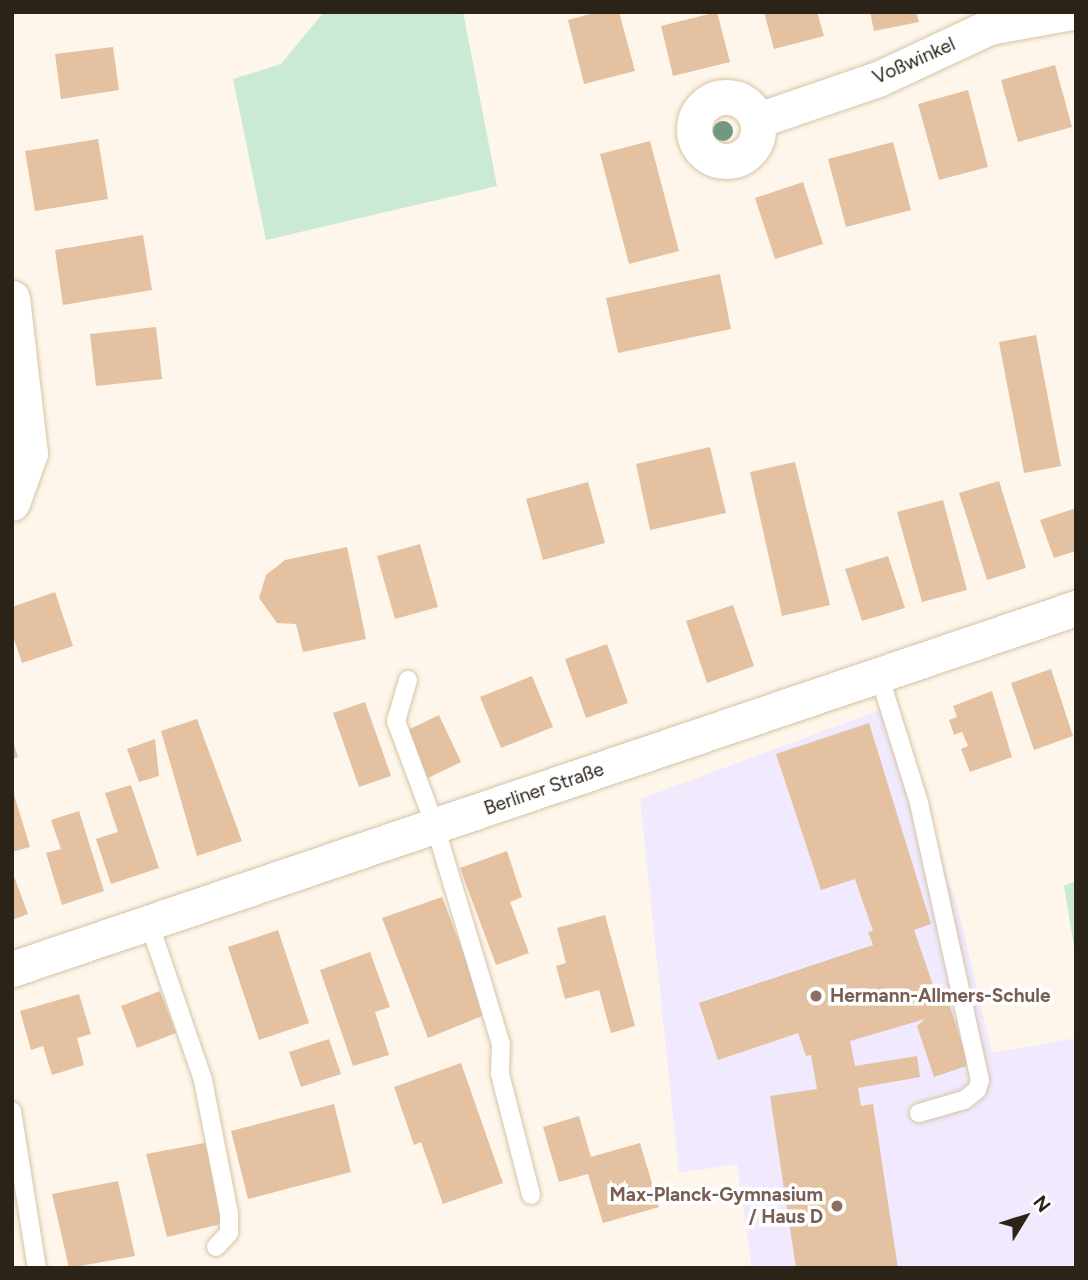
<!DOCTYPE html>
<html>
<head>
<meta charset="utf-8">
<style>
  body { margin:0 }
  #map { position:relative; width:1088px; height:1280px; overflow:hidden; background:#fef6ea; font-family:Figtree,sans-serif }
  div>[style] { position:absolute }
  .education>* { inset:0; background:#f1e9fe }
  .green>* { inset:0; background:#cbead5 }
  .building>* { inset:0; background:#e4c1a0 }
  .roads { filter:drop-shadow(0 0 2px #d6c4a6) drop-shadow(0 0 2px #d6c4a6) }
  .lane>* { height:18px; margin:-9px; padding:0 9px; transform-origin:9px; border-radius:9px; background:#fff }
  .street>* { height:35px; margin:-17.5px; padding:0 17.5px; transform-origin:17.5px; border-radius:17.5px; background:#fff }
  .street>.ring { margin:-17.5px; padding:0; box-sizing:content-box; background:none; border:35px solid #fff; border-radius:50% }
  .trees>* { width:20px; height:20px; margin:-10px; border-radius:50%; background:#729880 }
  .dots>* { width:19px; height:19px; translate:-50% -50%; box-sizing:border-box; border:4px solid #fff; border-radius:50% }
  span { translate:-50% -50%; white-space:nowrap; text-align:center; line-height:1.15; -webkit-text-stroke:7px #fff; paint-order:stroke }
  .street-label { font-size:19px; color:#2b2318 }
  .education-label { font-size:19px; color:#785e54; font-weight:700 }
  .left { translate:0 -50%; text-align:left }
  .right { translate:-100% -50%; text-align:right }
  .frame { position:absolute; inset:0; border:14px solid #2b2318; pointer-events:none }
  .north { position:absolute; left:990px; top:1182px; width:70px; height:70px; -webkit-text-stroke:5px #fff; paint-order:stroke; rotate:52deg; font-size:19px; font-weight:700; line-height:28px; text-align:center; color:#2b2318 }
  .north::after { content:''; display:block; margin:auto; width:24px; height:32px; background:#2b2318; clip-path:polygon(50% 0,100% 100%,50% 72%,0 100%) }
</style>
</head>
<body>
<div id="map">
  <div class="education">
    <i style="clip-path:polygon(891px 706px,960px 916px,992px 1053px,1076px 1038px,1076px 1268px,752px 1268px,737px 1164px,679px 1173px,640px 799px)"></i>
  </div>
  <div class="green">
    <i style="clip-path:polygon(324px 12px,463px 12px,497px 186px,266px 240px,233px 79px,281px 64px)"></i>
    <i style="clip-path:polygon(1076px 881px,1076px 959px,1064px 886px)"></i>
  </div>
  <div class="building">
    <i style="clip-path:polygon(598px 12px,619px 12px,635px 71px,584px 84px,568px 20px)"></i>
    <i style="clip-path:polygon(717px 12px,730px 62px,673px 76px,661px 26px)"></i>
    <i style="clip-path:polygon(764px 12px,817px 12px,824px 36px,774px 49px)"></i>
    <i style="clip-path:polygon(870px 12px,916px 12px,919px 22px,874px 31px)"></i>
    <i style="clip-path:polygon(113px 47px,119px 90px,61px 99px,55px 54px)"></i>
    <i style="clip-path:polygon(1055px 65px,1072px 127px,1018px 142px,1001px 80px)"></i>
    <i style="clip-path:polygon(968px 90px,988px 167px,939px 180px,918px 104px)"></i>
    <i style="clip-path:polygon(98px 139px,108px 199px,35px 211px,25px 151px)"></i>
    <i style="clip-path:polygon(650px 141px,679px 251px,629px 264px,600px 154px)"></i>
    <i style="clip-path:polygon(893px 142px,911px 210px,846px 227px,828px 159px)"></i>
    <i style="clip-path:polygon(803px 182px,823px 244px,775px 259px,755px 198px)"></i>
    <i style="clip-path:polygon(143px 235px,152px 290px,63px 305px,55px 250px)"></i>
    <i style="clip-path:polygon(720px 274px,731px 329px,618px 353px,606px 298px)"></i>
    <i style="clip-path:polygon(156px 327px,162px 379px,96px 386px,90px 334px)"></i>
    <i style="clip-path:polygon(1036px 335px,1061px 466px,1024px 473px,999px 342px)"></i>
    <i style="clip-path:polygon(710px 447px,726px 513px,650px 530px,636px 464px)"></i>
    <i style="clip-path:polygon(795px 462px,830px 605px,782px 616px,750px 472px)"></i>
    <i style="clip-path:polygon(999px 481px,1026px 568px,987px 580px,959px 493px)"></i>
    <i style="clip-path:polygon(588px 482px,605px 543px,543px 560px,526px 499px)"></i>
    <i style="clip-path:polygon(943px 500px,967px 590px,922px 602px,897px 512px)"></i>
    <i style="clip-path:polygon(1076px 508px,1076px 551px,1054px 558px,1040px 520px)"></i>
    <i style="clip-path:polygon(420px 544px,438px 607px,395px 619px,377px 556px)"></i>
    <i style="clip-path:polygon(347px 547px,366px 639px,303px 652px,296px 624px,277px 623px,259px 598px,266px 575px,285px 560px)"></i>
    <i style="clip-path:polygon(888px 556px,905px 608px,862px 621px,845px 569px)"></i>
    <i style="clip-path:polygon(55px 592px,73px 646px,22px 663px,12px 633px,12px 607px)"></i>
    <i style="clip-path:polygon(733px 605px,754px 666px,707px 683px,686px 621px)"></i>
    <i style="clip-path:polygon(607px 644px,628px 703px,586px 718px,565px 659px)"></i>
    <i style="clip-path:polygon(1051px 669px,1073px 736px,1034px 750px,1011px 683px)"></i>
    <i style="clip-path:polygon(532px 676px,553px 727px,501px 748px,480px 697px)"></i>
    <i style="clip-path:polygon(992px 691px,1012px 757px,970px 772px,961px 749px,968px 746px,962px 732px,954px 735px,949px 720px,957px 717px,953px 706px)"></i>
    <i style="clip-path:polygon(365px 702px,391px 776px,359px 787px,333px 713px)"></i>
    <i style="clip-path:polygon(439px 715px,461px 762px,428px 778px,406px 731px)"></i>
    <i style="clip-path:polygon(197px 719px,242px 841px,197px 856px,161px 731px)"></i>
    <i style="clip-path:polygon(869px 723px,931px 924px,914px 930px,934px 988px,943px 985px,969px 1065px,934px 1077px,917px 1026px,925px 1019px,850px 1041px,855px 1066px,917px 1056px,920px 1077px,858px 1088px,861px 1106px,873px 1104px,898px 1268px,796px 1268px,770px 1096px,817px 1089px,811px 1055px,806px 1056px,798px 1033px,718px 1060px,699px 1003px,873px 945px,868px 932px,873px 931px,855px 879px,821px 890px,776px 754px)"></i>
    <i style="clip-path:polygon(12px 738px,18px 757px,12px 759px)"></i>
    <i style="clip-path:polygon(155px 739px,159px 776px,139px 782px,127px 749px)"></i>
    <i style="clip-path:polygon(131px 785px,159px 868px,111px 884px,96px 839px,118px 832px,105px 793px)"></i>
    <i style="clip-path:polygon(12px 788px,30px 847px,12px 852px)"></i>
    <i style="clip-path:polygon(79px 811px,104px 891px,62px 905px,46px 853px,61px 849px,51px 820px)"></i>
    <i style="clip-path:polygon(507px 851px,522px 897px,510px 902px,529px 953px,496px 965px,460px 868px)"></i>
    <i style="clip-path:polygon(12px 871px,28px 914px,12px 920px)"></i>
    <i style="clip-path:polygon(442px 897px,487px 1014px,428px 1038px,382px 918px)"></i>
    <i style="clip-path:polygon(605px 915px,635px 1026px,611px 1033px,599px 990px,565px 999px,556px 966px,566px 963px,557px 928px)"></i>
    <i style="clip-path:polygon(278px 930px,309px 1023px,259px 1040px,228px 947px)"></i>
    <i style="clip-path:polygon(370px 952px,390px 1007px,375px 1012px,389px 1055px,353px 1066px,320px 970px)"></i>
    <i style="clip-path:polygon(160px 991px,176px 1033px,137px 1048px,121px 1006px)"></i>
    <i style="clip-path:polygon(79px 994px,91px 1034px,77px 1038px,84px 1065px,52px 1075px,43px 1046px,31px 1050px,20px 1011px)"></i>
    <i style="clip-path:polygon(329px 1039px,341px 1074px,301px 1087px,289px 1052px)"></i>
    <i style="clip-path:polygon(461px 1063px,503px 1183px,443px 1204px,421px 1142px,414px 1145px,394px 1087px)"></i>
    <i style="clip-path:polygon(334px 1104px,351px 1172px,248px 1199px,231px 1131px)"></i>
    <i style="clip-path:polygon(579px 1116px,591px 1157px,640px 1143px,659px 1207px,603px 1223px,588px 1174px,559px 1182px,543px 1127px)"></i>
    <i style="clip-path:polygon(205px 1143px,225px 1223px,167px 1237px,146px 1154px)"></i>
    <i style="clip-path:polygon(118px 1181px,135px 1256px,69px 1268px,52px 1194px)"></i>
  </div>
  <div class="roads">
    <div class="lane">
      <i style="left:879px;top:675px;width:134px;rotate:72.6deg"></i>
      <i style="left:919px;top:803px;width:284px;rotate:77.6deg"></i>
      <i style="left:980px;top:1080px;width:10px;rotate:107deg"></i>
      <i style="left:977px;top:1090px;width:16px;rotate:142deg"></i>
      <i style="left:964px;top:1100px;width:47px;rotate:163.9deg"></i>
      <i style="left:408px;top:680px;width:43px;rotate:106.3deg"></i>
      <i style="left:396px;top:721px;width:112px;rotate:69.6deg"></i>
      <i style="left:435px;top:826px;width:228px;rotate:73.2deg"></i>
      <i style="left:501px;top:1044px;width:30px;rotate:92deg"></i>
      <i style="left:500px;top:1074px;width:125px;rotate:75.6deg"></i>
      <i style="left:149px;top:923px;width:166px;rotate:71deg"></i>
      <i style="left:203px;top:1080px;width:136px;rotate:79deg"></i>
      <i style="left:229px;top:1214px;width:19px;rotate:90deg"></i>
      <i style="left:229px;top:1233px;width:19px;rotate:133deg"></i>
      <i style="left:12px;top:1111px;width:159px;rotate:81deg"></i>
    </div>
    <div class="street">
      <i class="ring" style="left:694px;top:97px;width:29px;height:29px"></i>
      <i style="left:758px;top:120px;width:127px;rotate:-18.9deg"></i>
      <i style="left:878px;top:79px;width:123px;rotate:-25.1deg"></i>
      <i style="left:989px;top:27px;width:84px;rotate:-10.2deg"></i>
      <i style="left:12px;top:298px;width:156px;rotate:83.4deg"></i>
      <i style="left:30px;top:453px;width:53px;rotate:109.8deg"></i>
      <i style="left:12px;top:969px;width:1124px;rotate:-18.74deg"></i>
    </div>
  </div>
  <div class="trees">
    <i style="left:723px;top:131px"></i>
  </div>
  <div class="dots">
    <i style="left:816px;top:996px;background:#8d6e63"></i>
    <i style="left:837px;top:1206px;background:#8d6e63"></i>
  </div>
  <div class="street-label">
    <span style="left:914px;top:61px;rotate:-24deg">Voßwinkel</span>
    <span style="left:544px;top:789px;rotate:-19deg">Berliner Straße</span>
  </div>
  <div class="education-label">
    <span class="left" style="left:830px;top:996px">Hermann-Allmers-Schule</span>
    <span class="right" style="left:823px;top:1206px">Max-Planck-Gymnasium<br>/ Haus D</span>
  </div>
  <div class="frame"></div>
  <div class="north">N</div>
</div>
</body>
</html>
